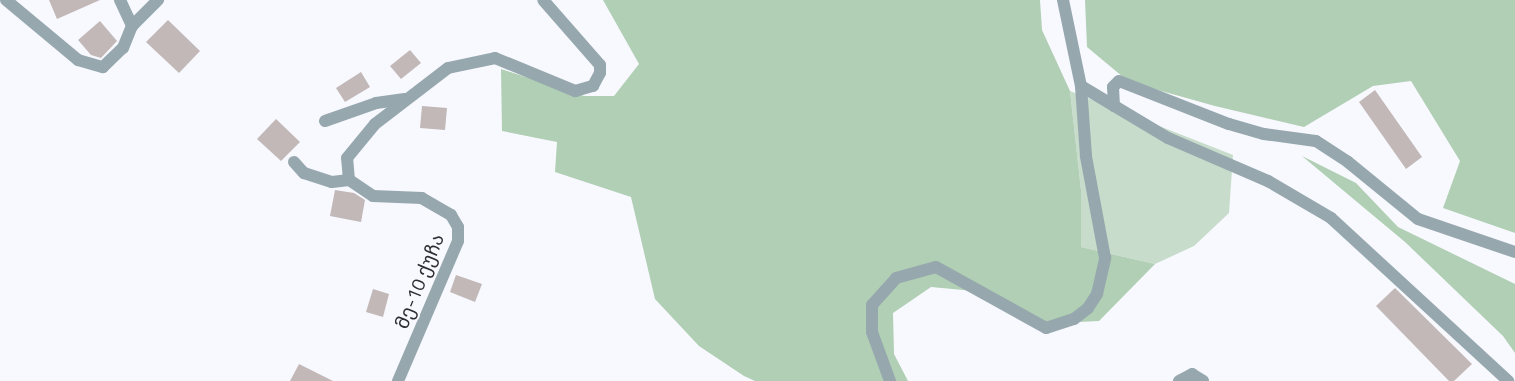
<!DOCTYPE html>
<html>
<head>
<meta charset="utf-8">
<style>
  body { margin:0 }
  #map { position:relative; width:1515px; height:381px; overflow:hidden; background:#f8f8ff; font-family:"Titillium Web","Noto Sans Georgian",sans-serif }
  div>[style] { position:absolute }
  .green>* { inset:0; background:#c7dcca }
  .forest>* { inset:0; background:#b0cfb4 }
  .building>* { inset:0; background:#c1b8b7 }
  .minor>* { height:12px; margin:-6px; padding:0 6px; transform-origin:6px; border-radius:6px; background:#96a8ae }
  span { translate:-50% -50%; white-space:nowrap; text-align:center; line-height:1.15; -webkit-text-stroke:4px #f8f8ff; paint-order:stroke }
  .street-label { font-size:19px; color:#2f2f32 }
</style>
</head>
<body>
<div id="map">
  <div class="green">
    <i style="clip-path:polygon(1070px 91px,1233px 155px,1229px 213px,1194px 246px,1155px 264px,1081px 247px,1081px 190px)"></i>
  </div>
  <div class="forest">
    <i style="clip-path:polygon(603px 0,1040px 0,1042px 30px,1070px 91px,1081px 190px,1081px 247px,1155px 264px,1099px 321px,1038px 324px,985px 292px,931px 287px,893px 313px,894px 354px,908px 381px,755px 381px,744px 376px,699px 346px,655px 299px,631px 197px,555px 172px,557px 142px,502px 131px,501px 69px,584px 96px,614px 96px,639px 64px)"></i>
    <i style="clip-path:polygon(1085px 0,1515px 0,1515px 233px,1443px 208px,1460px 161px,1411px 81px,1373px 86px,1304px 127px,1215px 106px,1129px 82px,1087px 47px)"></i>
    <i style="clip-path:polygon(1302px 156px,1356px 183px,1398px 227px,1515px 284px,1515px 353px,1503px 336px,1405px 242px)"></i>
  </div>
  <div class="building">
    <i style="clip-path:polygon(49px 0,100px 0,57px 19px)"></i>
    <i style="clip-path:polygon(168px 20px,200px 51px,179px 73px,146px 42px)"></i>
    <i style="clip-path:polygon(100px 21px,117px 41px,101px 58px,91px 55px,78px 40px)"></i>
    <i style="clip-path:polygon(410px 50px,421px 63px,401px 79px,390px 66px)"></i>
    <i style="clip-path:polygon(361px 72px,370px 87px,345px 102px,336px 88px)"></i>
    <i style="clip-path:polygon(1375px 90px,1422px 157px,1406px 169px,1359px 102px)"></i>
    <i style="clip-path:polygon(422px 106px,447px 108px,445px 130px,420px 128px)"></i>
    <i style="clip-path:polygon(276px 119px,300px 142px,281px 161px,257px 139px)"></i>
    <i style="clip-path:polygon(335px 190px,354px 193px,365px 200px,361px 222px,330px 216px)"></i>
    <i style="clip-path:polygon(456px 275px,482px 284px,475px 302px,450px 292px)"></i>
    <i style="clip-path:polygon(1395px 288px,1472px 364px,1454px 381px,1449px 381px,1376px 306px)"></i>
    <i style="clip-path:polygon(373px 289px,389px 294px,383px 317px,366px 312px)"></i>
    <i style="clip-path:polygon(299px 364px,333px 381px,290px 381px)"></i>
  </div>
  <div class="minor">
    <i style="left:6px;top:0;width:94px;rotate:39.8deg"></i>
    <i style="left:78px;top:60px;width:26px;rotate:16deg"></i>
    <i style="left:103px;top:67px;width:28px;rotate:-44deg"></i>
    <i style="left:123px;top:48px;width:24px;rotate:-68deg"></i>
    <i style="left:132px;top:26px;width:37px;rotate:-45deg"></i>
    <i style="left:120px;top:0;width:29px;rotate:65deg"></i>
    <i style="left:1063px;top:0;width:88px;rotate:78.2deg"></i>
    <i style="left:1081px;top:86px;width:101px;rotate:30.9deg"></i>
    <i style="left:1168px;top:138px;width:109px;rotate:23.3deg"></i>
    <i style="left:1268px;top:181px;width:73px;rotate:30.4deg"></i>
    <i style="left:1331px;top:218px;width:241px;rotate:42.6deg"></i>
    <i style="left:1114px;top:106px;width:19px;rotate:-93deg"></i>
    <i style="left:1113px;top:87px;width:8px;rotate:-45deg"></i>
    <i style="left:1119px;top:81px;width:118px;rotate:21.4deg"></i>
    <i style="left:1229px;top:124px;width:36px;rotate:16deg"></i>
    <i style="left:1264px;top:134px;width:52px;rotate:7.7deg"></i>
    <i style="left:1316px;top:141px;width:38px;rotate:33deg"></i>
    <i style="left:1348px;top:162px;width:90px;rotate:39.2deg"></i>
    <i style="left:1418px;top:219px;width:102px;rotate:18.8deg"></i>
    <i style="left:325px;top:121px;width:54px;rotate:-19.4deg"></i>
    <i style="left:376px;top:103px;width:29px;rotate:-8deg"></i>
    <i style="left:294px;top:162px;width:15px;rotate:48deg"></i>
    <i style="left:304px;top:173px;width:29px;rotate:18deg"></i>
    <i style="left:332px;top:182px;width:17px;rotate:-7deg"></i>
    <i style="left:398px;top:381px;width:152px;rotate:-66.8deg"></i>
    <i style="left:458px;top:241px;width:14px;rotate:-90deg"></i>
    <i style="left:458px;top:227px;width:14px;rotate:-120deg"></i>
    <i style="left:451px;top:215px;width:34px;rotate:-150deg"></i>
    <i style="left:422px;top:198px;width:49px;rotate:-177.7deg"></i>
    <i style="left:373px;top:196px;width:29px;rotate:-146deg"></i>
    <i style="left:349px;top:180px;width:22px;rotate:-95deg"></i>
    <i style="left:347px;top:158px;width:44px;rotate:-50.5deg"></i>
    <i style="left:375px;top:124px;width:92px;rotate:-37.5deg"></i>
    <i style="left:448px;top:68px;width:48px;rotate:-12deg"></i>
    <i style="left:495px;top:58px;width:87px;rotate:22.4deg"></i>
    <i style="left:575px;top:91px;width:19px;rotate:-16deg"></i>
    <i style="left:593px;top:86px;width:15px;rotate:-62deg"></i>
    <i style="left:600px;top:73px;width:8px;rotate:-90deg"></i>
    <i style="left:600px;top:65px;width:86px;rotate:-131.2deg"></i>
    <i style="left:890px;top:381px;width:52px;rotate:-110.2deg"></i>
    <i style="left:872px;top:332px;width:27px;rotate:-90deg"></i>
    <i style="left:872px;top:305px;width:36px;rotate:-48deg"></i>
    <i style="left:896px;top:278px;width:41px;rotate:-15.4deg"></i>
    <i style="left:936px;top:267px;width:126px;rotate:29deg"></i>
    <i style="left:1046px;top:328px;width:29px;rotate:-18deg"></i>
    <i style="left:1074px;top:319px;width:18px;rotate:-38deg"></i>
    <i style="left:1088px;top:308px;width:17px;rotate:-57deg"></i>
    <i style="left:1097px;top:294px;width:37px;rotate:-77deg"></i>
    <i style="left:1105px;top:258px;width:104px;rotate:-100.6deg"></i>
    <i style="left:1086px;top:156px;width:70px;rotate:-94.1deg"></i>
    <i style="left:1179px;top:381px;width:15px;rotate:-28deg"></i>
    <i style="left:1192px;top:374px;width:13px;rotate:32deg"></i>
  </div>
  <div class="street-label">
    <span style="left:419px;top:281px;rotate:-68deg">მე-10 ქუჩა</span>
  </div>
</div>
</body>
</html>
